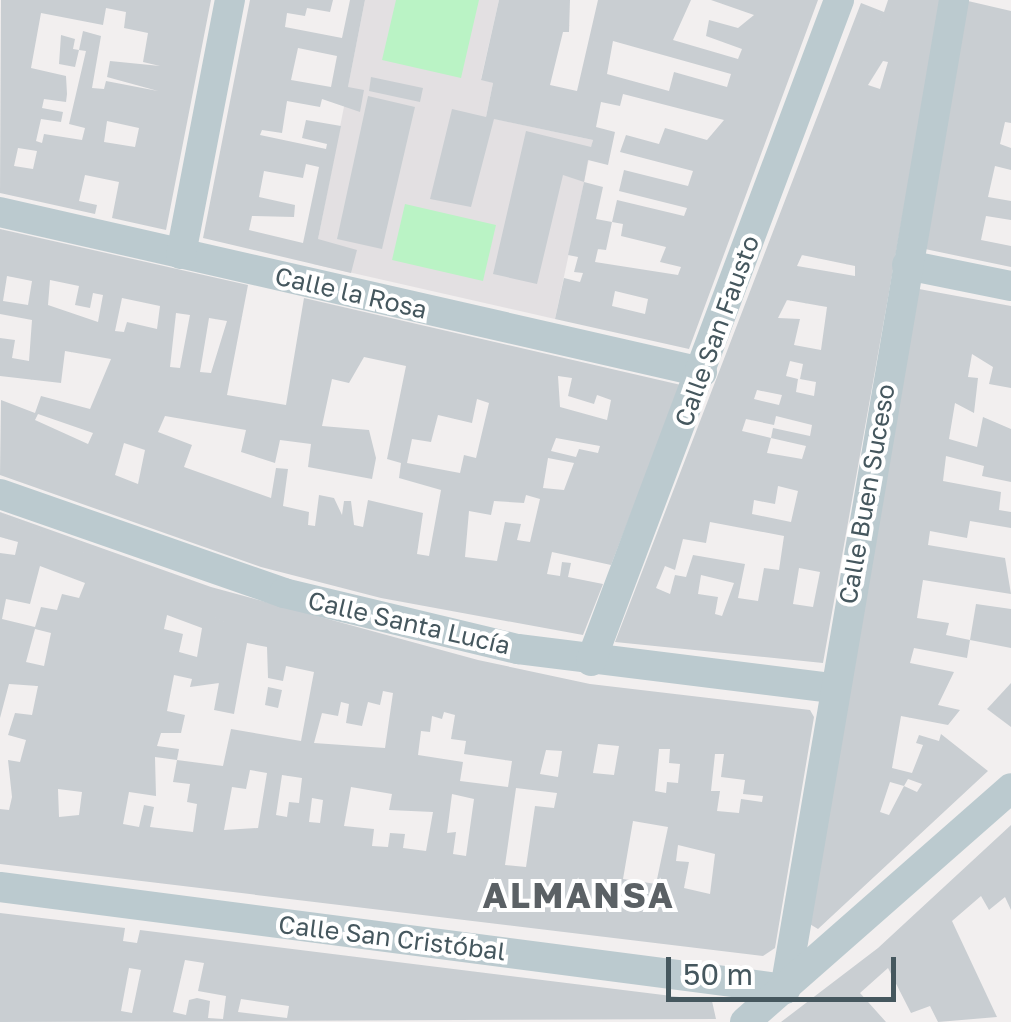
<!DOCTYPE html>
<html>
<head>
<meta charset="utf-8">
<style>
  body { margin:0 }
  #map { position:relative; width:1011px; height:1022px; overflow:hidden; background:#f2efef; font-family:"Golos Text",sans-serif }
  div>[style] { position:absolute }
  .education>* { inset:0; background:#e3e0e2 }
  .green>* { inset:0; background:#baf3c5 }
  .building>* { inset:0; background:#c9ced2 }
  .minor>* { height:30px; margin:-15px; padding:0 15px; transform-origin:15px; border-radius:15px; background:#bbcacf }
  span { translate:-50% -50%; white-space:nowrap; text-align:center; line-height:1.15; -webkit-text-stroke:8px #fff; paint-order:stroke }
  .street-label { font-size:25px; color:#45575e }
  .district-label { font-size:35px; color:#5b6165; font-weight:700; letter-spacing:2.5px }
  .scale { position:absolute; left:666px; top:957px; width:230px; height:45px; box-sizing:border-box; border:5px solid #45575e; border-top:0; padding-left:12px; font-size:30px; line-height:35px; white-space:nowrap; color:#45575e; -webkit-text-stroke:8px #fff; paint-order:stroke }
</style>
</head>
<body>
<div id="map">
  <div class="education">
    <i style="clip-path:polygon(365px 0,499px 0,481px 79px,493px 83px,486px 117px,593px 140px,555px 319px,313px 264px)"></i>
  </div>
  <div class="green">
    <i style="clip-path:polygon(396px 0,479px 0,461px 78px,382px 60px)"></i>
    <i style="clip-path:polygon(405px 204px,496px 225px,483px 281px,392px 260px)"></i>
  </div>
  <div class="building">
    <i style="clip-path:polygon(evenodd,1px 0,211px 0,166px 230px,112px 218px,119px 182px,85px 175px,79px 201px,97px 205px,95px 214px,0 193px,1px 0,106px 8px,126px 12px,124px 28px,148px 33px,143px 62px,160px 66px,110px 61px,107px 77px,158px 91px,106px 81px,104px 89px,92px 88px,101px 36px,83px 31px,79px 50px,73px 49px,75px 39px,61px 35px,59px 64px,75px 67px,79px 50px,86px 51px,69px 124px,85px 128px,82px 140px,44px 134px,42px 143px,36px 141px,41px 119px,61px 122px,63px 112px,42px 108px,44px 99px,66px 102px,67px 94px,66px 76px,31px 68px,41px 13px,103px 25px,106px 8px,1px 0,107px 121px,139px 128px,135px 147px,104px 142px,107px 121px,1px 0,18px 148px,37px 151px,33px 169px,14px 166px,18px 148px)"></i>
    <i style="clip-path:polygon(evenodd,250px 0,333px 0,330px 12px,307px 8px,305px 16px,287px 13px,285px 27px,342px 38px,350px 0,365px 0,348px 87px,364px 90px,360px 112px,322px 99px,320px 107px,287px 101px,282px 133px,262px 130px,260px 135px,326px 149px,327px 144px,302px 138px,306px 120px,341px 126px,318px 239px,357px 250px,351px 273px,203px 238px,250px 0,298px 48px,337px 56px,331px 87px,291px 80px,298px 48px,250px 0,306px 164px,319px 167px,303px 243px,249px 230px,252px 216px,294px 217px,295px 205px,259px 197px,264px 171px,303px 178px,306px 164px)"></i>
    <i style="clip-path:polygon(evenodd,499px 0,570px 0,569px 32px,563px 32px,550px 85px,577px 91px,598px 0,691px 0,673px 40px,738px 59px,742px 49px,706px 36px,709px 20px,738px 28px,754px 15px,711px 0,818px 0,689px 349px,555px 319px,564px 278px,580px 282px,583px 273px,574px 272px,578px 257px,568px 255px,584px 182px,603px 187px,596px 219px,612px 222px,606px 250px,598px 249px,595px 262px,678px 275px,681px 267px,660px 262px,666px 247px,621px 236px,623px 224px,612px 222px,617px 200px,684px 216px,687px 208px,619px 191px,624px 170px,688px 186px,693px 171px,620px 152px,626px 135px,659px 144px,665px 128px,707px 140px,724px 120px,623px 94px,620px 106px,601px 102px,596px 127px,615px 132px,608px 165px,588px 160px,584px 182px,563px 175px,537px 284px,493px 274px,526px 131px,591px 147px,593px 140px,494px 119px,471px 207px,430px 199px,452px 109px,486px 117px,493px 83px,481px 80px,499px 0,613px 41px,731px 74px,727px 87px,674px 72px,669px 91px,607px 74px,613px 41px,499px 0,615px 291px,648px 299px,645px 314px,612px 306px,615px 291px)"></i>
    <i style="clip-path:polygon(evenodd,888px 0,941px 0,823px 663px,615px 642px,861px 3px,884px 12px,888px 0,883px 61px,888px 62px,880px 89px,868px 85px,883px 61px,888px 0,802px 255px,855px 266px,855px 276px,797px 266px,802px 255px,888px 0,787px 300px,827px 307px,821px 350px,794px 345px,800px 319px,778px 318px,787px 300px,888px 0,790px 361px,803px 364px,800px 379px,816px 382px,814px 396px,796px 392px,798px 379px,786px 376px,790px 361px,888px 0,757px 390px,782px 395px,779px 405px,754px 399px,757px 390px,888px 0,776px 416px,812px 425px,810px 436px,773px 428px,771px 438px,806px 446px,802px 459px,767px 453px,771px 438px,742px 431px,746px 419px,774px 425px,776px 416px,888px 0,778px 486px,798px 491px,791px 522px,752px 514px,754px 500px,775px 504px,778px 486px,888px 0,710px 522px,784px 536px,779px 570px,764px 568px,758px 601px,738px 598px,745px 564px,693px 555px,686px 577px,675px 575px,670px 594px,656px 588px,665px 566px,675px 570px,683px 539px,706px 543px,710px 522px,888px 0,799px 568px,820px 572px,813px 607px,793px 604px,799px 568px,888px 0,701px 575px,734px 583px,722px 616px,715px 614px,718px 597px,698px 594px,701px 575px)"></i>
    <i style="clip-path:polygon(968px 1px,1011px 11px,1011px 123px,1005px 122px,1000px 144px,1011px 148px,1011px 170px,995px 166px,988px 197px,1011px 201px,1011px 220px,986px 216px,981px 240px,1011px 246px,1011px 267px,925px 249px)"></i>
    <i style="clip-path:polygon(371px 77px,423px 88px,420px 102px,369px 91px)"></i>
    <i style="clip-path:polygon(368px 96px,415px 107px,382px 249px,337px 239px)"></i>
    <i style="clip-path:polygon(evenodd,0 229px,248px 285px,227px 395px,286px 405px,304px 298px,681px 385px,611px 565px,552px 552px,547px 574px,560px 576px,562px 562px,571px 563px,568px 577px,603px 584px,583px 635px,381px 598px,261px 567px,0 475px,1px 400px,35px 413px,41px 396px,90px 409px,111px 359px,65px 351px,61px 383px,0 376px,0 338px,15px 340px,12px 358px,29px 361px,32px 320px,0 314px,0 229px,7px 276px,32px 281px,28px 305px,3px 301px,7px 276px,0 229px,50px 280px,79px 286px,75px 305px,90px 308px,93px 293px,103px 295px,98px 322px,48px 305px,50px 280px,0 229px,122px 298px,160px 306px,157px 329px,127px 322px,124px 332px,115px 331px,122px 298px,0 229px,176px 313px,190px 315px,180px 368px,170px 367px,176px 313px,0 229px,209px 318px,227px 321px,211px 373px,200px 372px,209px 318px,0 229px,364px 357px,406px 366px,387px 459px,401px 463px,399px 478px,441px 490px,429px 556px,417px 554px,423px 513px,368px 500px,363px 527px,354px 525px,351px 501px,344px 501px,342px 515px,334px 498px,319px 495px,315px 526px,308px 525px,309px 512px,283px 506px,288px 469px,276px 468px,271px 498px,184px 467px,192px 445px,158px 432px,165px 416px,246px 430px,241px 452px,275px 463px,280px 440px,311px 444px,308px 467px,372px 479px,376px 458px,369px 430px,322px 426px,332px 379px,349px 383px,364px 357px,0 229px,558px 376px,572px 378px,568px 396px,594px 404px,597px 395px,611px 400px,607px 420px,560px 407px,558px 376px,0 229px,477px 399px,489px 403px,476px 458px,464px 455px,460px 473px,407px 463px,412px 439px,431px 442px,438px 415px,472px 423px,477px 399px,0 229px,38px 414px,93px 433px,88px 444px,35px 420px,38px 414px,0 229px,556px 438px,600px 446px,598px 453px,579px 449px,576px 457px,551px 451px,556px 438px,0 229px,124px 443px,145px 450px,138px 484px,115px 475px,124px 443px,0 229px,548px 458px,574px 463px,564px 490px,543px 488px,548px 458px,0 229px,526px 495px,540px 499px,530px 542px,517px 540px,521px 524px,505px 522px,497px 561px,465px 557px,469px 511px,491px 515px,494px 501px,524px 503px,526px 495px)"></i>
    <i style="clip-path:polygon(evenodd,919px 289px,1011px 306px,1011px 388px,989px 384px,993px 367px,972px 354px,968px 377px,978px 378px,974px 413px,955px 403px,949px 439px,977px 447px,983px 417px,1011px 429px,1011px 482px,982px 476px,984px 466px,946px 456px,943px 481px,1001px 492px,999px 510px,1011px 512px,1011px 528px,970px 521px,967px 538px,930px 531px,928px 545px,1005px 558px,1011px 594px,923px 580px,917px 618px,949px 623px,946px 635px,970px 640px,967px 658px,914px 648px,910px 663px,954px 672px,938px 705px,960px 710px,948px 725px,901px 716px,892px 768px,912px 773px,923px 745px,916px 743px,919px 735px,939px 741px,941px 734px,988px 771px,818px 929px,808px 923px,919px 289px,908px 779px,922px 784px,917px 792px,904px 786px,889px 815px,880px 812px,890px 782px,904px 786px,908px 779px)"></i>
    <i style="clip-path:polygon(evenodd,0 512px,211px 587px,478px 660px,590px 684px,810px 710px,814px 717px,775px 948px,763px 956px,0 864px,0 809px,9px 810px,12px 797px,8px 760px,20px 762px,26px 740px,8px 735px,15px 713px,32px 715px,38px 686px,9px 684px,0 718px,0 553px,15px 555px,18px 542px,0 537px,0 512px,40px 566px,85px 583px,79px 598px,62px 594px,57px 610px,41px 607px,35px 627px,2px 619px,6px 599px,30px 604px,40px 566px,0 512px,167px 615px,202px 628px,197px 657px,179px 652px,183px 634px,164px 629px,167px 615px,0 512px,35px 629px,51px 633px,44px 666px,26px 662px,35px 629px,0 512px,247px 643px,267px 647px,268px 678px,283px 681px,286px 666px,314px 672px,301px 741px,231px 729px,223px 766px,177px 760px,173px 782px,190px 784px,187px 802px,197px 804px,193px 832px,150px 827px,154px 807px,144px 805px,139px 827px,123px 824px,129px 792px,156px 796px,155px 757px,177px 760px,179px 749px,157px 746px,161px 733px,181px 733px,185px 715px,167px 711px,174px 675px,192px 679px,190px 687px,219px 683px,214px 710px,234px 714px,247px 643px,0 512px,383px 691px,393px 693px,385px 748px,314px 743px,322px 713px,338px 716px,341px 702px,349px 704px,346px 723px,362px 726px,368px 702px,380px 705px,383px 691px,0 512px,444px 712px,455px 715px,451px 739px,466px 741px,464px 754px,512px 761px,508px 787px,460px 781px,463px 762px,418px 755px,421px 731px,430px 732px,432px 716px,442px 719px,444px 712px,0 512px,598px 744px,619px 746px,614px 775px,593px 773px,598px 744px,0 512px,659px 749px,670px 749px,669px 763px,680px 764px,678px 783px,667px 782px,666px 793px,655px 791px,659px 749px,0 512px,546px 750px,562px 751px,558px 777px,540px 774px,546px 750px,0 512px,715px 754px,724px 754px,721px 777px,745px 780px,743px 794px,763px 796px,762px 802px,741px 799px,739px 813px,717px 811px,720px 791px,711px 791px,715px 754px,0 512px,250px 770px,267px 773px,258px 828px,224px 830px,232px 787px,246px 789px,250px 770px,0 512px,282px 775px,302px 778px,299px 803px,289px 802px,287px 817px,276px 815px,282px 775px,0 512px,351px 787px,392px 794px,389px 810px,433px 812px,426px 851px,403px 848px,405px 834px,390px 833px,388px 847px,372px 846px,374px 829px,344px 826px,351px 787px,0 512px,516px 788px,557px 793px,554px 808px,535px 806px,526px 867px,505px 865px,516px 788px,0 512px,58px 789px,82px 792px,79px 815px,59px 817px,58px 789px,0 512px,452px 794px,474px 799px,466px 856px,453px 854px,456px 832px,447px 833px,452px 794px,0 512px,312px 798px,323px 800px,320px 823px,309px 822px,312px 798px,0 512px,633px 821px,668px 827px,656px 884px,623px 879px,633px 821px,0 512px,678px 845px,715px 854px,710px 894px,684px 888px,689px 862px,676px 861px,678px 845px)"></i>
    <i style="clip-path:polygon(976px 604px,1011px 609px,1011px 648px,970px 640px)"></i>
    <i style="clip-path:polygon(1011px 683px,1011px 727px,987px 709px)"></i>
    <i style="clip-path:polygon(268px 687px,282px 690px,278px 708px,265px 705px)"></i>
    <i style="clip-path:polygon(1011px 825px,1011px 910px,1005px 897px,989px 910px,981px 896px,952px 921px,997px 1017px,938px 1022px,930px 1006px,911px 1013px,888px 968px,860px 993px,886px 1022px,781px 1022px,878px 948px)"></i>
    <i style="clip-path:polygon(evenodd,0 913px,125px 928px,123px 941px,137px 943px,140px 930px,712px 1001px,716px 1019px,0 1022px,0 913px,185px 960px,204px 963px,198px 991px,226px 996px,223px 1019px,208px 1018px,210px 1001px,197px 998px,189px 1000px,186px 1015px,173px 1012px,185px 960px,0 913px,129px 968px,141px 970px,132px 1013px,121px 1011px,129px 968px,0 913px,241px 999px,289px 1006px,287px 1018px,238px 1012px,241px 999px)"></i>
  </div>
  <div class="minor">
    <i style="left:0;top:212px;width:720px;rotate:12.84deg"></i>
    <i style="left:181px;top:254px;width:259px;rotate:-79.1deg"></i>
    <i style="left:907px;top:265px;width:106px;rotate:11.4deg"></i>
    <i style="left:0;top:494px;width:301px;rotate:19.2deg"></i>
    <i style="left:284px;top:593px;width:241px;rotate:13.5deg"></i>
    <i style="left:518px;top:649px;width:317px;rotate:7.1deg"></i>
    <i style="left:591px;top:661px;width:706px;rotate:-69.43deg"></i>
    <i style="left:0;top:887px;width:792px;rotate:7.4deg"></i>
    <i style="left:785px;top:989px;width:1003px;rotate:-80.3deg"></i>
    <i style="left:745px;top:1022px;width:354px;rotate:-41.3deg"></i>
  </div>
  <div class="street-label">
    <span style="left:351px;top:293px;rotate:13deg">Calle la Rosa</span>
    <span style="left:717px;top:331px;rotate:-70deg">Calle San Fausto</span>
    <span style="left:867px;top:494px;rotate:-80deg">Calle Buen Suceso</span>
    <span style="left:409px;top:623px;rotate:13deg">Calle Santa Lucía</span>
    <span style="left:392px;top:938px;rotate:7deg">Calle San Cristóbal</span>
  </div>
  <div class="district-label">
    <span style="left:579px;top:895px">ALMANSA</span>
  </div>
  <div class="scale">50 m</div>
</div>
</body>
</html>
